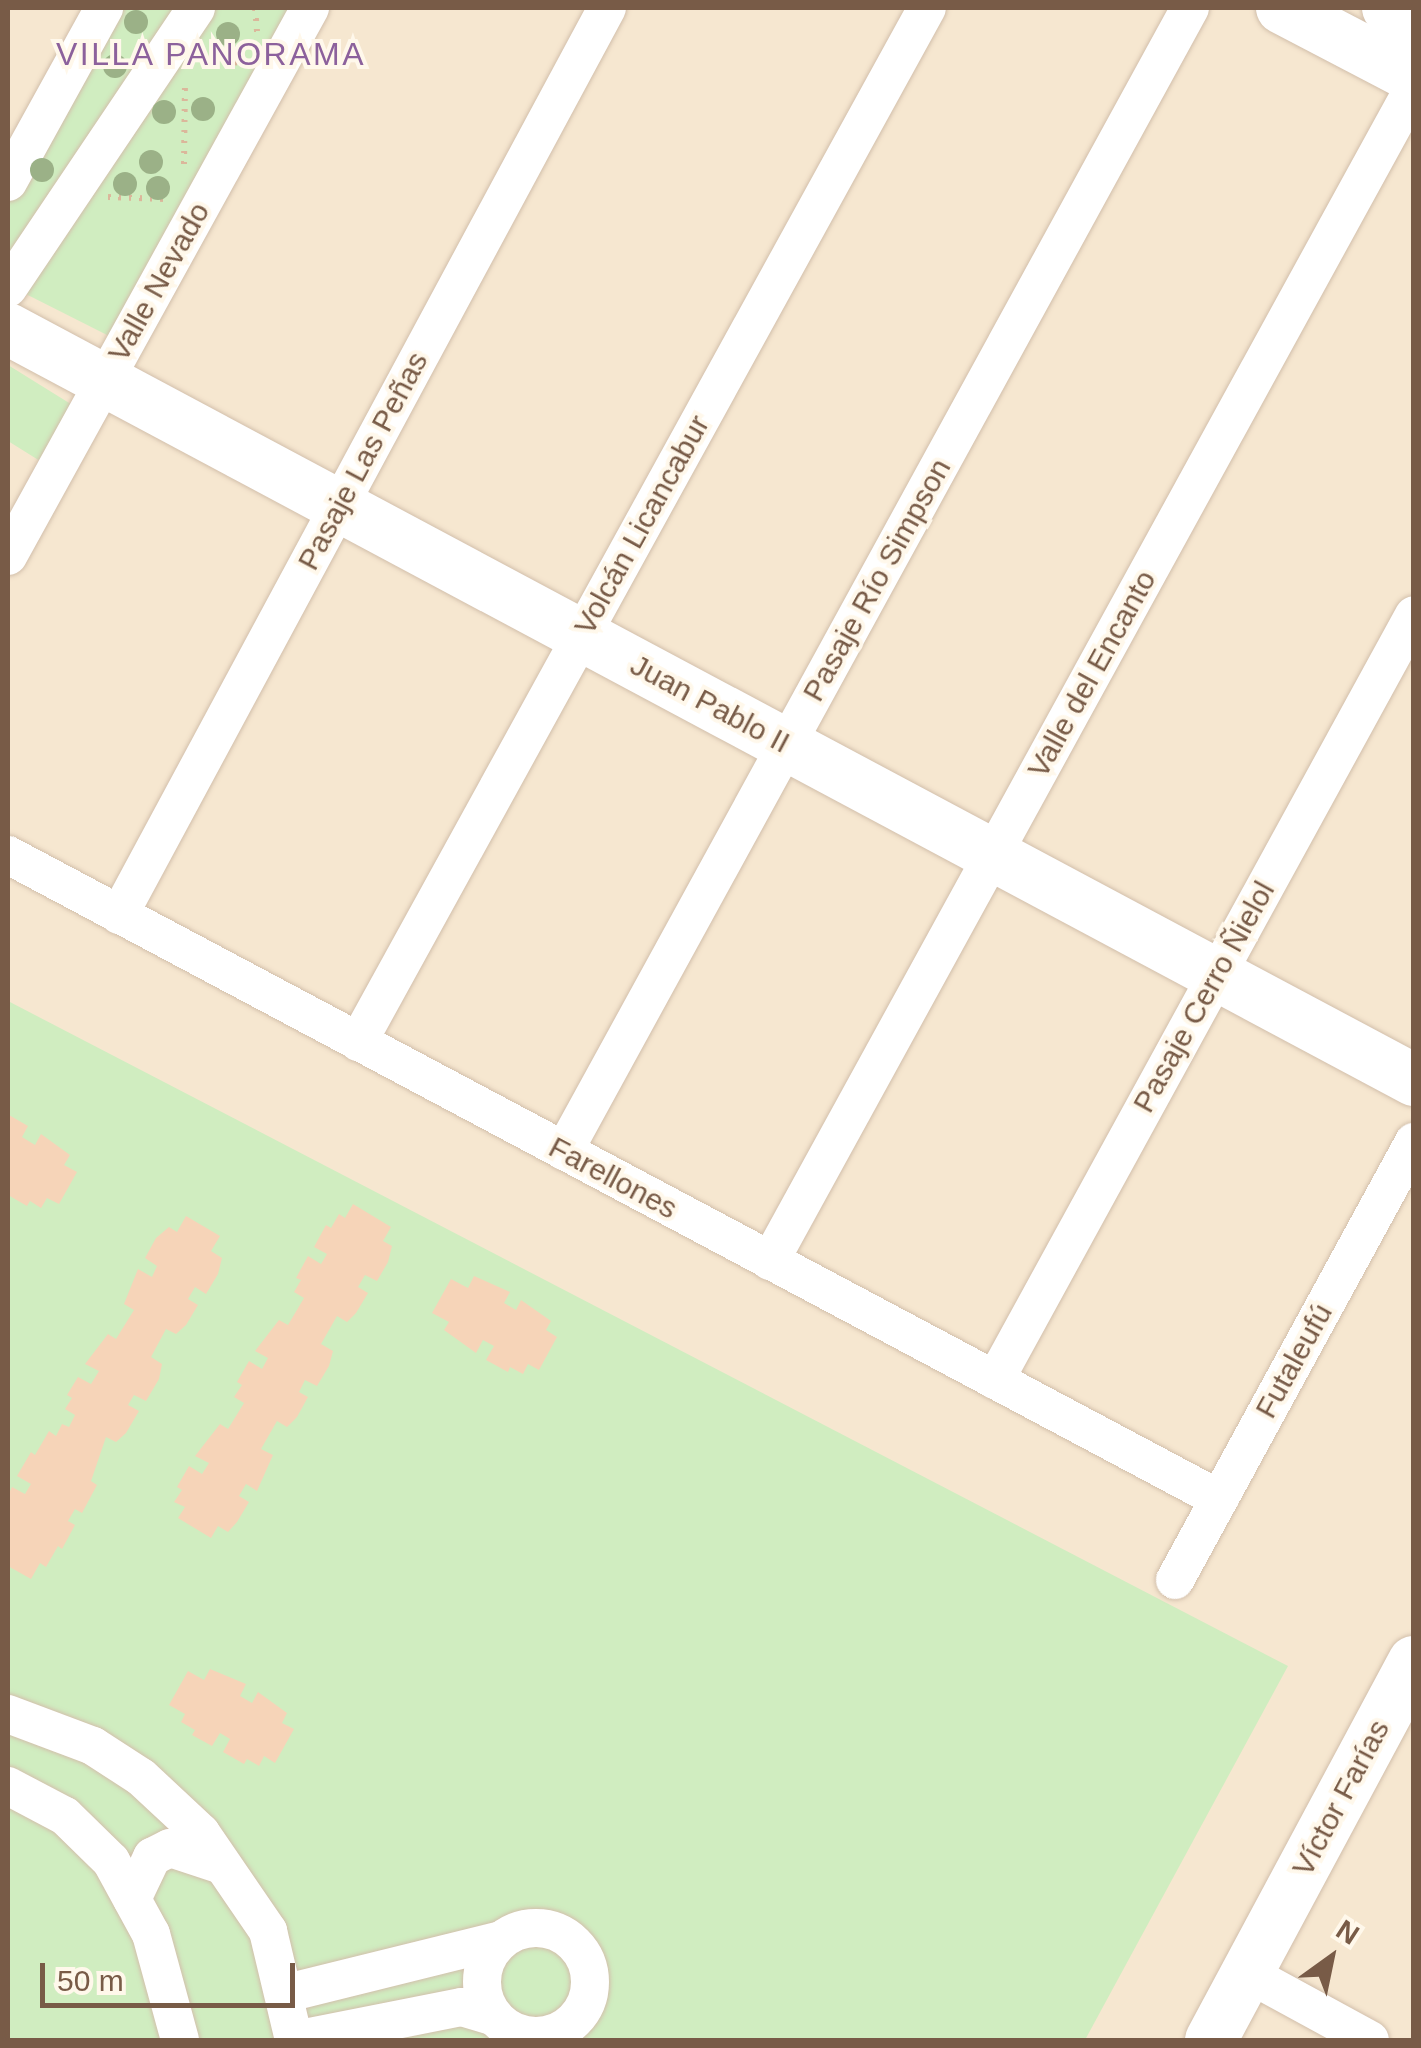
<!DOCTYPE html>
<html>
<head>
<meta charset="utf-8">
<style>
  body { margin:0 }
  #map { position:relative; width:1421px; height:2048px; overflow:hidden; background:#fef5e3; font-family:Helvetica,sans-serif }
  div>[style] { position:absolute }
  .residential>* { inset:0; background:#f6e7d0 }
  .green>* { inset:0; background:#d0edc0 }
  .building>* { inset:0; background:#f6d4b8 }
  .path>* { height:6px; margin-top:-3px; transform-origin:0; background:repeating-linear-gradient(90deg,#dbb79b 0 2.5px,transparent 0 10.5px) }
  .roads { filter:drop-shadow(0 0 2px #d2bfab) drop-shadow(0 0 2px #d2bfab) }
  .street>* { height:38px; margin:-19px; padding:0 19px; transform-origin:19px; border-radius:19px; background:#fff }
  .street>.ring { margin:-19px; padding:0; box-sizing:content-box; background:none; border:38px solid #fff; border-radius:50% }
  .secondary>* { height:52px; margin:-26px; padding:0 26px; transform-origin:26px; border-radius:26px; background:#fff }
  .trees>* { width:24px; height:24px; margin:-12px; border-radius:50%; background:#9bb187 }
  span { translate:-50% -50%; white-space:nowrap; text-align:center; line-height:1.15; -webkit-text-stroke:8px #fff8eb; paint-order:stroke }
  .street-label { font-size:30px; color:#785b47 }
  .neighbourhood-label { font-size:32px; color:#8c619c; letter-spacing:2.5px }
  .frame { position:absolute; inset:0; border:10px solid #785b47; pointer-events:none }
  .north { position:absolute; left:1281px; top:1908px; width:100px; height:100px; -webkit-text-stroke:8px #fff8eb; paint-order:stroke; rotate:33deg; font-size:28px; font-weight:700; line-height:40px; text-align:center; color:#785b47 }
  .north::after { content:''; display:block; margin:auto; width:35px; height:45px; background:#785b47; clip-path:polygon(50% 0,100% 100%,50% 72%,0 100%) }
  .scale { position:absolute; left:40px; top:1963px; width:255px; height:45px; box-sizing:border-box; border:5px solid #785b47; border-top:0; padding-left:12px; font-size:30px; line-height:35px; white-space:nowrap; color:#785b47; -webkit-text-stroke:8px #fff8eb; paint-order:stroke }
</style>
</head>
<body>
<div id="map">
  <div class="residential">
    <i style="clip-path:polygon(8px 8px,1413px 8px,1413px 2040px,8px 2040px)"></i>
  </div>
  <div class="green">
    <i style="clip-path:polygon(107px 8px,297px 8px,113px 338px,8px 285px,8px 186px)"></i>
    <i style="clip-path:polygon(8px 365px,74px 406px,40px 461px,8px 441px)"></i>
    <i style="clip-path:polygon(8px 1001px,1288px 1666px,1085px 2040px,8px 2040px)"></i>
  </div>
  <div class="building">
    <i style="clip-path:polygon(9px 1115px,28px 1126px,22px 1137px,35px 1145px,41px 1134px,70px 1155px,64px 1165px,77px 1172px,59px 1204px,47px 1198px,41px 1208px,30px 1201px,27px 1206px,8px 1195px)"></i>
    <i style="clip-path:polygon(353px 1204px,391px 1227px,383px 1241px,392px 1246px,388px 1262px,377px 1281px,365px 1275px,358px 1287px,368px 1293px,356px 1313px,347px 1322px,337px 1316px,321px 1344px,333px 1351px,329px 1366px,317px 1386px,305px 1380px,299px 1392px,308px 1397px,297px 1417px,287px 1427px,277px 1421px,261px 1449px,273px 1455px,257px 1491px,246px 1484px,239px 1496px,249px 1502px,237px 1522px,228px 1532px,218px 1526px,211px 1538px,178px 1518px,185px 1507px,174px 1502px,182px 1490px,177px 1487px,189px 1466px,202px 1474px,209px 1463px,195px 1456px,220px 1424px,228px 1429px,244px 1403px,234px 1397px,242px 1385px,237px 1382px,249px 1361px,262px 1369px,268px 1358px,255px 1351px,279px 1320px,288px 1325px,304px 1298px,294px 1292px,301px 1280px,296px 1278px,308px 1256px,321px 1264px,327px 1254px,314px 1247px,326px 1225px,331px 1228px,339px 1214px,345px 1218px)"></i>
    <i style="clip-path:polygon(186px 1216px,220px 1236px,211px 1251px,222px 1258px,218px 1274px,206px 1294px,195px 1287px,188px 1299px,198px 1305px,186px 1325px,176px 1334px,166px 1329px,151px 1357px,162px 1364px,159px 1379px,146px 1401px,134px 1395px,128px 1405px,139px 1411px,126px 1433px,116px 1442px,106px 1437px,91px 1481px,97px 1485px,82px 1513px,75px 1509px,68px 1521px,75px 1525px,62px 1549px,58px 1546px,46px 1567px,40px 1563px,31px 1579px,8px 1566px,8px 1495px,12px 1487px,25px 1494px,31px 1484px,17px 1476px,31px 1452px,35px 1455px,49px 1431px,56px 1436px,62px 1424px,69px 1427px,75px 1415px,65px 1409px,72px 1398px,67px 1395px,78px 1377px,91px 1384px,99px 1371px,85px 1364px,108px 1334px,116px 1339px,134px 1310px,124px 1304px,138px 1269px,152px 1277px,157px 1266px,145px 1258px,156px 1238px,169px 1227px,177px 1232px)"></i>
    <i style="clip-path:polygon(474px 1276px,510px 1292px,504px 1303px,516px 1310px,521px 1300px,551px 1321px,546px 1330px,557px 1337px,539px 1370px,528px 1364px,523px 1374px,510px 1367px,508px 1372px,486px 1360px,494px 1346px,483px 1340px,476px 1353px,444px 1330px,449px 1322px,432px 1313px,451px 1279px,468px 1288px)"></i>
    <i style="clip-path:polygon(210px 1669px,246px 1684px,240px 1696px,252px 1703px,258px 1692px,287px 1713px,282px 1723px,294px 1729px,275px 1763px,264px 1756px,259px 1766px,247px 1759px,244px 1764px,223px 1752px,230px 1739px,220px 1733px,212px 1746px,192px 1735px,195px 1730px,181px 1722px,185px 1714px,169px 1705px,188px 1671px,204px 1680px)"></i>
  </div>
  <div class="path">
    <i style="left:255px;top:8px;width:24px;rotate:85deg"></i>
    <i style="left:203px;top:59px;width:37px;rotate:6deg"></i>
    <i style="left:184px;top:164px;width:77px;rotate:-89.3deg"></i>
    <i style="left:108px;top:197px;width:57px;rotate:2deg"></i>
  </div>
  <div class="roads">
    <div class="street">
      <i style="left:8px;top:182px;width:199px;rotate:-61.1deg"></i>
      <i style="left:8px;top:288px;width:337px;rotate:-56.1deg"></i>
      <i style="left:8px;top:556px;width:626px;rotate:-61.14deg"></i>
      <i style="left:8px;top:855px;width:1372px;rotate:28deg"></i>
      <i style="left:119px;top:915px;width:1030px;rotate:-61.72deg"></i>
      <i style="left:358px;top:1042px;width:1180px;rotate:-61.18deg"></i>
      <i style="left:564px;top:1151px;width:1303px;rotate:-61.29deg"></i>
      <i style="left:770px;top:1261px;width:1339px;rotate:-61.25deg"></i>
      <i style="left:995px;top:1380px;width:872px;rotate:-61.29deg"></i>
      <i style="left:1175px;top:1580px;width:499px;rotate:-61.4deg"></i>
      <i style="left:8px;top:1714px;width:91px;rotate:20.6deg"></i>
      <i style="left:93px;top:1746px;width:57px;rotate:32.9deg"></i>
      <i style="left:141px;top:1777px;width:82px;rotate:43deg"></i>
      <i style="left:201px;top:1833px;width:119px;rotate:55.6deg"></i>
      <i style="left:268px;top:1931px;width:112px;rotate:76.6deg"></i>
      <i style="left:8px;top:1786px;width:64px;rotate:27.8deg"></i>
      <i style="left:65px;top:1816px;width:64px;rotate:44.4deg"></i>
      <i style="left:111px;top:1861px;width:83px;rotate:61.3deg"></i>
      <i style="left:151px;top:1934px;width:110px;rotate:74.7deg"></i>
      <i style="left:132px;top:1899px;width:47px;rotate:-64.5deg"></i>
      <i style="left:152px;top:1857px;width:20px;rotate:-27deg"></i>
      <i style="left:170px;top:1848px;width:55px;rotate:18.1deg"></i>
      <i class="ring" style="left:482px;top:1928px;width:70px;height:70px"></i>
      <i style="left:1247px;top:1973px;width:140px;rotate:28.6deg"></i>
      <i style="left:287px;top:1993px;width:220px;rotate:-13.9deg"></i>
      <i style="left:295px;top:2040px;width:170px;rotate:-11.2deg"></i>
      <i style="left:462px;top:2007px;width:34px;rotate:17deg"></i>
    </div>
    <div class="secondary">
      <i style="left:1282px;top:8px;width:149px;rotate:27.6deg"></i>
      <i style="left:1388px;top:8px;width:29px;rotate:27deg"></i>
      <i style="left:8px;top:329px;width:1594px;rotate:28.11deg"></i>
      <i style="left:1211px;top:2040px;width:429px;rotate:-61.8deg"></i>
    </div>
  </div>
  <div class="trees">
    <i style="left:136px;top:22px"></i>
    <i style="left:228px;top:34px"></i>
    <i style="left:115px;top:66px"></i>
    <i style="left:203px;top:109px"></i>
    <i style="left:164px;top:112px"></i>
    <i style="left:151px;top:162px"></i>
    <i style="left:42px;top:170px"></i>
    <i style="left:125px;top:184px"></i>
    <i style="left:158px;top:188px"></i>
  </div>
  <div class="street-label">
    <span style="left:159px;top:282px;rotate:-61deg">Valle Nevado</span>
    <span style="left:363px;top:461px;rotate:-62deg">Pasaje Las Peñas</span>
    <span style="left:642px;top:525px;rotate:-61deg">Volcán Licancabur</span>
    <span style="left:877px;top:580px;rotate:-61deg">Pasaje Río Simpson</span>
    <span style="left:1092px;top:674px;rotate:-61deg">Valle del Encanto</span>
    <span style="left:710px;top:704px;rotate:28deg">Juan Pablo II</span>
    <span style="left:1204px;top:997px;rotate:-61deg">Pasaje Cerro Ñielol</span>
    <span style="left:613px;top:1178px;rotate:28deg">Farellones</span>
    <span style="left:1294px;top:1361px;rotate:-61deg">Futaleufú</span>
    <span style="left:1341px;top:1798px;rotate:-62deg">Víctor Farías</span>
  </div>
  <div class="neighbourhood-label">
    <span style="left:211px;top:54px">VILLA PANORAMA</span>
  </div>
  <div class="frame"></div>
  <div class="north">N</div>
  <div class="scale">50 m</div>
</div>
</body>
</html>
